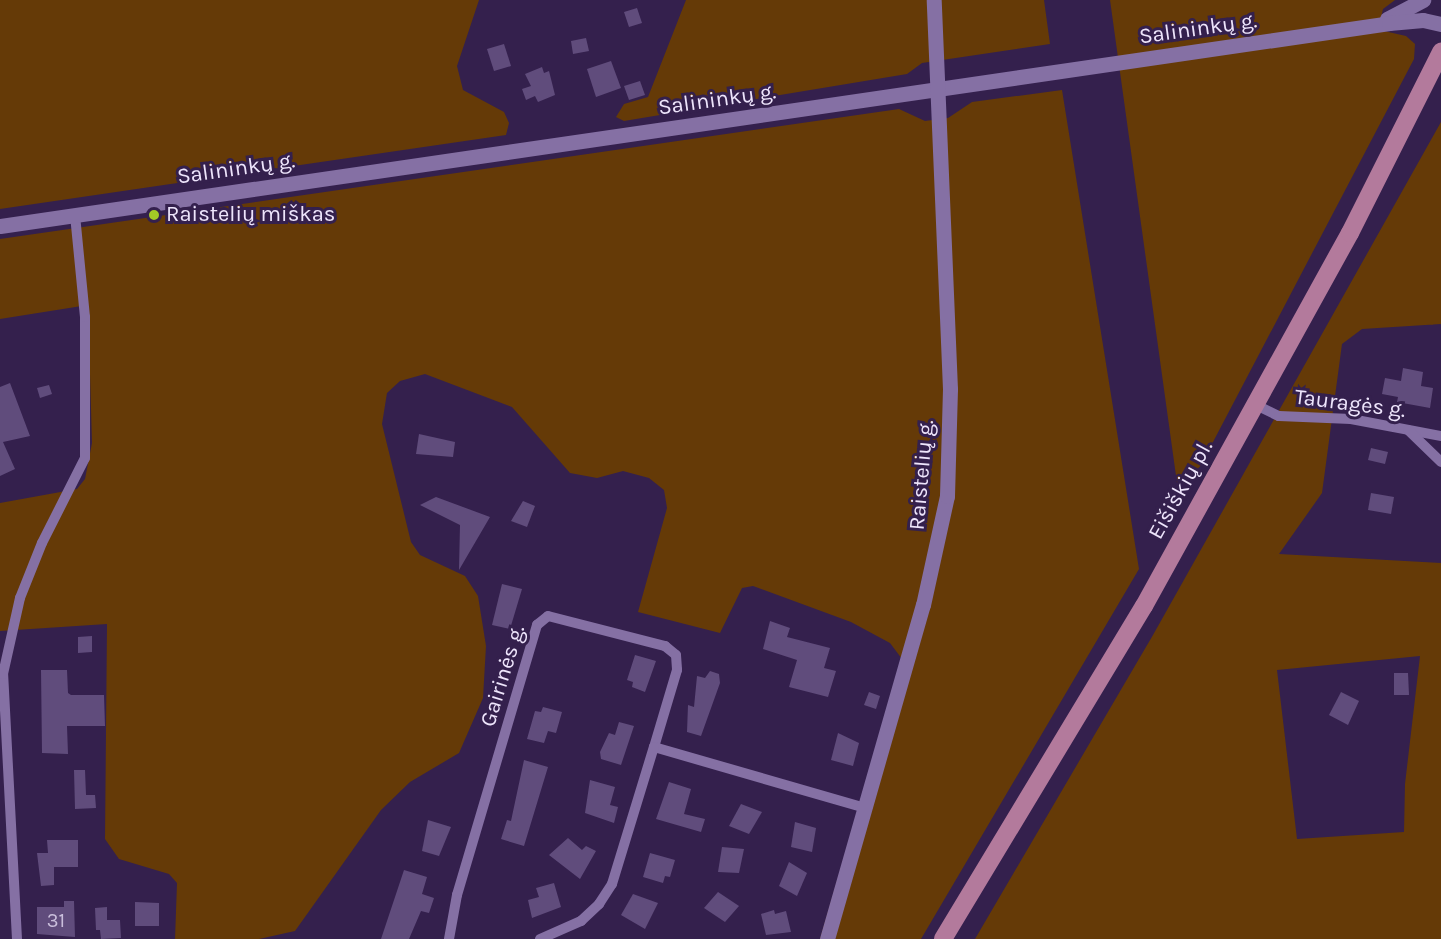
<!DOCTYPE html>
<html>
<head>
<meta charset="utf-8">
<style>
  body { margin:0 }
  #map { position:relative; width:1441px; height:939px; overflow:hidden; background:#34204d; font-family:Karla,sans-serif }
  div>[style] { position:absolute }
  .green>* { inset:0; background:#653a07 }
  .building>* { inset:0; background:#604c7c }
  .street>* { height:10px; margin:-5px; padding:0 5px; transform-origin:5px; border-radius:5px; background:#8570a4 }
  .secondary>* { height:15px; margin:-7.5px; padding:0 7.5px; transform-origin:7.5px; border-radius:7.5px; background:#8570a4 }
  .primary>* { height:18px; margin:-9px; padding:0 9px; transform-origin:9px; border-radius:9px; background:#b37a9c }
  .dots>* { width:16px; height:16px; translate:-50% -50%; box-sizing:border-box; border:3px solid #34204d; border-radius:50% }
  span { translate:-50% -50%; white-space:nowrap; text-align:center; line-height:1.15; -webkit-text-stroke:6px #34204d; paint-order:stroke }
  .number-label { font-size:20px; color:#cabfdc }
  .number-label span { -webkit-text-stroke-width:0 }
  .street-label { font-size:22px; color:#eee5fc }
  .poi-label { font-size:22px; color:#eee5fc }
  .left { translate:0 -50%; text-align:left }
</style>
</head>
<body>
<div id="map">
  <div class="green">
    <i style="clip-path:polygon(0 0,479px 0,457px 66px,463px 90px,504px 112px,509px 123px,506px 135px,0 209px)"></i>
    <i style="clip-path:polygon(686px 0,1044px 0,1050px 44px,922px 63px,907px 74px,624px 121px,616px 117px,624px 104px,648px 97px)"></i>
    <i style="clip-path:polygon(1110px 0,1395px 0,1383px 9px,1380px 22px,1384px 31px,1406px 36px,1415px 44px,1414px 59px,1192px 482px,1177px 483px)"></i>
    <i style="clip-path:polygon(1062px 90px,1139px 569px,921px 939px,820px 939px,902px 659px,890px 643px,851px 622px,753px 586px,742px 588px,720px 633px,638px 612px,667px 508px,664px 490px,649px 478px,623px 471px,597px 478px,570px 473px,512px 407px,425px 374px,400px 381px,387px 393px,382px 424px,411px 542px,420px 555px,465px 576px,478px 596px,486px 646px,483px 698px,459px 753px,410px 782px,381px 810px,295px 931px,259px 939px,175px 939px,177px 883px,169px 874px,119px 859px,105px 839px,107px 624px,0 631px,0 503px,77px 489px,85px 479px,92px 443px,88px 305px,0 319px,0 239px,899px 109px,925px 121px,948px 118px,972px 102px)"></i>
    <i style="clip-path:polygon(evenodd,1441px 122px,1441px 324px,1362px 329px,1342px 344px,1322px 493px,1279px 554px,1441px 563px,1441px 939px,975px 939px,1153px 635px,1441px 122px,1420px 656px,1405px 784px,1404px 832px,1297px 839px,1277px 670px,1420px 656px)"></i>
  </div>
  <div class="building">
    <i style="clip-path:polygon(637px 8px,642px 23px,629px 27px,624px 12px)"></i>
    <i style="clip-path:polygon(586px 38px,589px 51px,573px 54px,571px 41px)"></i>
    <i style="clip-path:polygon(504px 44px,511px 66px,494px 71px,487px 49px)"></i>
    <i style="clip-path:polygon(611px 61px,621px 88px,596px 97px,587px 69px)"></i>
    <i style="clip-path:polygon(542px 67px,544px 73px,549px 71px,555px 95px,538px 102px,535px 96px,526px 100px,522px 89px,531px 86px,525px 74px)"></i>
    <i style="clip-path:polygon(640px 81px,645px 95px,629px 100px,624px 86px)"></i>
    <i style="clip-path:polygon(1403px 368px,1423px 372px,1421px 386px,1433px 388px,1430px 408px,1397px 402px,1398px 397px,1382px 394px,1385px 378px,1401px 381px)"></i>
    <i style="clip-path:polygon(10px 383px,30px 436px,3px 442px,15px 469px,0 476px,0 387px)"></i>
    <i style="clip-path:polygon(49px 385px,52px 394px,40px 398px,37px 388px)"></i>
    <i style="clip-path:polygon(419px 434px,455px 442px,453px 457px,416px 454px)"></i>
    <i style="clip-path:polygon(1371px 448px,1388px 452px,1385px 464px,1368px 460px)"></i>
    <i style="clip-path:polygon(1371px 493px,1394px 497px,1391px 514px,1368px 510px)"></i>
    <i style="clip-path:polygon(436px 497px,490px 517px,459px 570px,460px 525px,420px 505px)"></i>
    <i style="clip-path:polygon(523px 501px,535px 506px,527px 527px,511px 521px)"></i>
    <i style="clip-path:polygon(502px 584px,522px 589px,510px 629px,492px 625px)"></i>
    <i style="clip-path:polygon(770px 621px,790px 628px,787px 637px,830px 648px,824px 668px,836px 671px,828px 697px,789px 687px,797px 660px,763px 649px)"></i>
    <i style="clip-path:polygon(92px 636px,92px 652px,78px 653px,78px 637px)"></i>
    <i style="clip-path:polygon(635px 655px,656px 661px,645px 692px,632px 687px,633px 682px,627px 680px)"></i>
    <i style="clip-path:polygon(41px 670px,67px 670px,68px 693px,71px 695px,104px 695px,105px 726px,67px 726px,68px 754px,42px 753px)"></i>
    <i style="clip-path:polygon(710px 671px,719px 674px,720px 683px,701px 736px,687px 732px,688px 705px,694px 707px,697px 676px,705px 678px)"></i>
    <i style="clip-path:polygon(1394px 673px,1408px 673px,1409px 695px,1394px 695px)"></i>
    <i style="clip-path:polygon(869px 692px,880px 696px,876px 709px,864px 705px)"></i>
    <i style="clip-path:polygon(1341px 692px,1359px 701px,1348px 725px,1329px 715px)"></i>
    <i style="clip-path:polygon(543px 707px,562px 712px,556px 733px,548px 731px,544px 743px,527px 739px,535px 711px,541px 712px)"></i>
    <i style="clip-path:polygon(619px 722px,634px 726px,621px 765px,601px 759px,600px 752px,609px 733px,615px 735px)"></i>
    <i style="clip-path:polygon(838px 733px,859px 743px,853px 766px,831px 760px)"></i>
    <i style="clip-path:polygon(524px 760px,548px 767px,524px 846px,501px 839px,507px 820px,511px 821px)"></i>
    <i style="clip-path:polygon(74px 770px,85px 770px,86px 795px,95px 795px,96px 808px,75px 809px)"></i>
    <i style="clip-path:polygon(590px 780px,615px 787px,610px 805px,618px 807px,614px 823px,585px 813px)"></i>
    <i style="clip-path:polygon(669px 782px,691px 789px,684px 814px,705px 819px,701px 832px,656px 819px)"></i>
    <i style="clip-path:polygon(741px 804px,762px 812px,749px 834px,729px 826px)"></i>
    <i style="clip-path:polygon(428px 820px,451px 827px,439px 856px,422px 851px)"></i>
    <i style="clip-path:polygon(795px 822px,816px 828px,812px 852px,791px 847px)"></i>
    <i style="clip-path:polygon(568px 838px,582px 850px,586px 846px,596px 851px,580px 879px,549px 855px)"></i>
    <i style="clip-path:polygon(47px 840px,78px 840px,78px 867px,54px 867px,54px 885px,41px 886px,37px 853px,48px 853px)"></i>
    <i style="clip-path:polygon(722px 847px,744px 849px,739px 873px,718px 872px)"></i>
    <i style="clip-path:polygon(650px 853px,675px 860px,670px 877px,665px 876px,663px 883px,643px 877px)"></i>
    <i style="clip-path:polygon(789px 862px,807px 873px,797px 896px,779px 886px)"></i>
    <i style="clip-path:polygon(404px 870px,427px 877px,422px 894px,434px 898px,429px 913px,421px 911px,409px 939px,381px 939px)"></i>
    <i style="clip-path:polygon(554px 883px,561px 907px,532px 918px,528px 900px,539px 897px,536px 888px)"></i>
    <i style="clip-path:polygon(718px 892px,739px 906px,725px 922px,704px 908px)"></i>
    <i style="clip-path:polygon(633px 894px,658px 903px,645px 929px,621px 915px)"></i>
    <i style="clip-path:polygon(64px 901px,74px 901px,75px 937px,37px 934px,37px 907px,64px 907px)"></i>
    <i style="clip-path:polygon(135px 902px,159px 903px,159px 926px,135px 926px)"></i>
    <i style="clip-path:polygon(107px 907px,107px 920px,120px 920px,121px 938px,101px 939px,100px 930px,96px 930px,95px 908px)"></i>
    <i style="clip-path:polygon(774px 910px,775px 914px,786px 911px,791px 932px,766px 935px,761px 914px)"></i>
  </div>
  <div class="street">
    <i style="left:1256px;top:405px;width:25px;rotate:26deg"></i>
    <i style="left:1279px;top:416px;width:72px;rotate:2.4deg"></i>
    <i style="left:1351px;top:419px;width:92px;rotate:10.7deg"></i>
    <i style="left:1408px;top:430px;width:46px;rotate:44.1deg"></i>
    <i style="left:17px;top:939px;width:265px;rotate:-93deg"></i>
    <i style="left:3px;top:674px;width:78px;rotate:-77.4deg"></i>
    <i style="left:20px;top:598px;width:59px;rotate:-68.2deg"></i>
    <i style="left:42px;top:543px;width:95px;rotate:-63.2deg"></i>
    <i style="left:85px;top:458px;width:141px;rotate:-90deg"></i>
    <i style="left:85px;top:317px;width:102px;rotate:-95.6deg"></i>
    <i style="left:449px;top:939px;width:45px;rotate:-79.7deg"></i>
    <i style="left:457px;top:895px;width:282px;rotate:-73.5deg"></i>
    <i style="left:537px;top:625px;width:14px;rotate:-39deg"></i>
    <i style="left:548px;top:616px;width:121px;rotate:14.4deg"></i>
    <i style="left:665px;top:646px;width:14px;rotate:39deg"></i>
    <i style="left:676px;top:655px;width:15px;rotate:86deg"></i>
    <i style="left:677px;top:670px;width:80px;rotate:106.6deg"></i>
    <i style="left:654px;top:747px;width:220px;rotate:16.1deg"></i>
    <i style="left:540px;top:939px;width:45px;rotate:-23.7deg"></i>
    <i style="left:581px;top:921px;width:25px;rotate:-43deg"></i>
    <i style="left:599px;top:904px;width:24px;rotate:-57deg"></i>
    <i style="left:612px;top:884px;width:143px;rotate:-73deg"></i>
  </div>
  <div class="secondary">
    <i style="left:1387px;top:19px;width:41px;rotate:-27.8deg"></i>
    <i style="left:0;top:226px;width:1404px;rotate:-8.31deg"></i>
    <i style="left:1389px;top:23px;width:34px;rotate:-5deg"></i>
    <i style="left:1423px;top:20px;width:18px;rotate:13deg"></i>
    <i style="left:827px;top:939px;width:348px;rotate:-74deg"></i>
    <i style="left:923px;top:605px;width:112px;rotate:-77.6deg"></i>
    <i style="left:947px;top:496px;width:107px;rotate:-88.4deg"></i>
    <i style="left:950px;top:389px;width:389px;rotate:-92.4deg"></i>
  </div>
  <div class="primary">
    <i style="left:943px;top:939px;width:389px;rotate:-58.9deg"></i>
    <i style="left:1144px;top:606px;width:426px;rotate:-61.1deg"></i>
    <i style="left:1350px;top:233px;width:203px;rotate:-63.3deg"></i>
  </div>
  <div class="dots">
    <i style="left:154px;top:215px;background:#a3c926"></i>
  </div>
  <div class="number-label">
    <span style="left:56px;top:920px">31</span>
  </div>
  <div class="street-label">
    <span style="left:1198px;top:29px;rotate:-8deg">Salininkų g.</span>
    <span style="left:717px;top:100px;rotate:-8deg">Salininkų g.</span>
    <span style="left:236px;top:169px;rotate:-8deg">Salininkų g.</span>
    <span style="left:1350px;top:404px;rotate:7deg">Tauragės g.</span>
    <span style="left:922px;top:475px;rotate:-85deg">Raistelių g.</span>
    <span style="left:1181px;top:490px;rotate:-61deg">Eišiškių pl.</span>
    <span style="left:503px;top:676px;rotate:-73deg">Gairinės g.</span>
  </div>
  <div class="poi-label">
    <span class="left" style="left:166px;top:215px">Raistelių miškas</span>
  </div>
</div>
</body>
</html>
